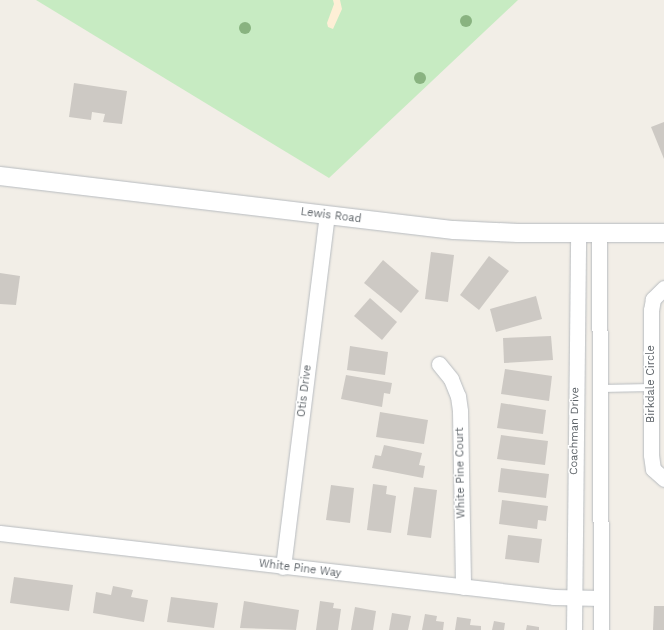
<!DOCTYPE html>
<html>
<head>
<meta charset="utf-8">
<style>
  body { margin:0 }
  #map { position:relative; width:664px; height:630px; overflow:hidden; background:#f2eee7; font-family:"Work Sans",sans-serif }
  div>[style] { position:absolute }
  .green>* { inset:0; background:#c7ebc2 }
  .sand>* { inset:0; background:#feefd6 }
  .building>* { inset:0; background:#cdc9c4 }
  .roads { filter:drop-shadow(0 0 1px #b7bbbf) drop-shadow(0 0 1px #b7bbbf) }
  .service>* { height:7px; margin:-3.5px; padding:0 3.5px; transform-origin:3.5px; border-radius:3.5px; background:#fff }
  .minor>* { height:15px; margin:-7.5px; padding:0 7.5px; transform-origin:7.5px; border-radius:7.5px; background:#fff }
  .tertiary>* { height:18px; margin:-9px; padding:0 9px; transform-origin:9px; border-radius:9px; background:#fff }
  .trees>* { width:12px; height:12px; margin:-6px; border-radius:50%; background:#89b380 }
  span { translate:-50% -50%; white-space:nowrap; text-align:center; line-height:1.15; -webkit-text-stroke:3px #fff; paint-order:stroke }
  .street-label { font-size:11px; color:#5e6469 }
</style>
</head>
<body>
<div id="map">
  <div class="green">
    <i style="clip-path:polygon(36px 0,518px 0,329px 178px)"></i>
  </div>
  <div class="sand">
    <i style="clip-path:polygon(333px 0,340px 0,342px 9px,333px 29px,328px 27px,327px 23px,334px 4px)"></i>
  </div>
  <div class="building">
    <i style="clip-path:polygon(74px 83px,127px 91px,122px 124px,103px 122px,105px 114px,92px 112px,91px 120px,69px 117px)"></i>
    <i style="clip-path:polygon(664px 122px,664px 159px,651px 127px)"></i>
    <i style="clip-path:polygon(431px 252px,454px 255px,448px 302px,425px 299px)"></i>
    <i style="clip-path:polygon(489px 256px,509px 271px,479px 310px,460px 295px)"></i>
    <i style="clip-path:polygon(383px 260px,419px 291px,401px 313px,364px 283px)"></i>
    <i style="clip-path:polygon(0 273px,20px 276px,16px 305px,0 304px)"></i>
    <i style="clip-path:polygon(536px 296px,542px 319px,496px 332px,490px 309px)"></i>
    <i style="clip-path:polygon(370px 298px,397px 322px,382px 340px,354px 316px)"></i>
    <i style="clip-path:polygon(551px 336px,553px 360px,504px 363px,503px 338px)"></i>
    <i style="clip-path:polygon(350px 346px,388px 352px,385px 375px,347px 370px)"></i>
    <i style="clip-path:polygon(505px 369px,552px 376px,549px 401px,501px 394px)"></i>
    <i style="clip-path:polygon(346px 375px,392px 383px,390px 394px,384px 393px,382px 407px,341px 399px)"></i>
    <i style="clip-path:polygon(501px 403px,546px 410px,543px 434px,497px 428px)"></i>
    <i style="clip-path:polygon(380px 412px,428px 420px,424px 444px,376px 437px)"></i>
    <i style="clip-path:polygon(501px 435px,548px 441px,545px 465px,497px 459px)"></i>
    <i style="clip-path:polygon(384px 445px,422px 453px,419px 465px,425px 466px,423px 478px,372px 468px,375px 455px,381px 456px)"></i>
    <i style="clip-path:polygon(501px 468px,549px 474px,546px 498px,498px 492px)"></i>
    <i style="clip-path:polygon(373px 484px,387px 486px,386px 494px,396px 496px,391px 533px,367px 530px)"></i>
    <i style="clip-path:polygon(331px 485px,354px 488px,350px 523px,326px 520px)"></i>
    <i style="clip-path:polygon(414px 487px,437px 490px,431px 538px,407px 535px)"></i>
    <i style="clip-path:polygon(502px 500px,548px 506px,546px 521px,538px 520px,537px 529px,499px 524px)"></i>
    <i style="clip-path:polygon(508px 535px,542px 539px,539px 563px,505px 559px)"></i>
    <i style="clip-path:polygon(14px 577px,73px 585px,69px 611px,10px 603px)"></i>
    <i style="clip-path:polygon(113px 586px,133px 590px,131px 597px,148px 600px,144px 622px,93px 613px,96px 592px,111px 595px)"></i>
    <i style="clip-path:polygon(171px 597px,218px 603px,214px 628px,167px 622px)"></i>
    <i style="clip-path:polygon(244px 601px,299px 610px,296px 630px,240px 628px)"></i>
    <i style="clip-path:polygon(320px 601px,334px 603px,333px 608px,341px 609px,338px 630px,316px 630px)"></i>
    <i style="clip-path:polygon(654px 606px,664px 606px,664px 630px,653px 630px)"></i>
    <i style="clip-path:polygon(355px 607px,376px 611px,373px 630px,351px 630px)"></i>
    <i style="clip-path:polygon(392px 613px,411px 616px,408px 630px,389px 630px)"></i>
    <i style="clip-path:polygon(425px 614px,437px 616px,436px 621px,444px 622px,443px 630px,422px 630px)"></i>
    <i style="clip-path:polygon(457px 617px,471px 619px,470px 625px,481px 626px,481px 630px,455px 630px)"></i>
    <i style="clip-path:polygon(494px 621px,505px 623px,504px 630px,492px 630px)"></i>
    <i style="clip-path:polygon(527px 625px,539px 627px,539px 630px,526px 630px)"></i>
  </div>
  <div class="roads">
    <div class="service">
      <i style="left:601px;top:388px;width:50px;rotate:-1.1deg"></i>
    </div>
    <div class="minor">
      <i style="left:599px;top:233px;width:397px;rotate:89.7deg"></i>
      <i style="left:664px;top:288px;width:16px;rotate:135deg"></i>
      <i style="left:653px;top:299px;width:11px;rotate:100deg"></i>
      <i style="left:651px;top:310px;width:145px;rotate:90deg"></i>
      <i style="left:651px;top:455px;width:14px;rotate:82deg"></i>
      <i style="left:653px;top:469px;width:15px;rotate:42deg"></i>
      <i style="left:439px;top:364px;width:19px;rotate:51deg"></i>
      <i style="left:451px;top:379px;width:18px;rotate:68deg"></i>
      <i style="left:458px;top:396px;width:15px;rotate:82deg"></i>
      <i style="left:460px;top:411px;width:176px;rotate:89deg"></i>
      <i style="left:0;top:533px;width:558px;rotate:6.59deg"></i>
      <i style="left:554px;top:597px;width:47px;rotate:1.2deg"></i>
      <i style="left:283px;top:567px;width:355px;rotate:-82.9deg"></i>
      <i style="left:574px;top:630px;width:397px;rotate:-89.4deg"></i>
    </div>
    <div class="tertiary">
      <i style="left:0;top:176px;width:457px;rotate:6.8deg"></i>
      <i style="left:454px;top:230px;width:64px;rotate:2.7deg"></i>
      <i style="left:518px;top:233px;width:146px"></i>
    </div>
  </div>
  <div class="trees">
    <i style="left:466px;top:21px"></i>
    <i style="left:245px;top:28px"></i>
    <i style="left:420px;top:78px"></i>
  </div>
  <div class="street-label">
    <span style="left:331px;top:216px;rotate:7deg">Lewis Road</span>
    <span style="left:651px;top:384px;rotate:-90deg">Birkdale Circle</span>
    <span style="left:305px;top:391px;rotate:-83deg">Otis Drive</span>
    <span style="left:575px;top:431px;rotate:-89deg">Coachman Drive</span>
    <span style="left:461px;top:473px;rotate:-91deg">White Pine Court</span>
    <span style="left:300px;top:569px;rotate:7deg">White Pine Way</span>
  </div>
</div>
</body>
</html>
